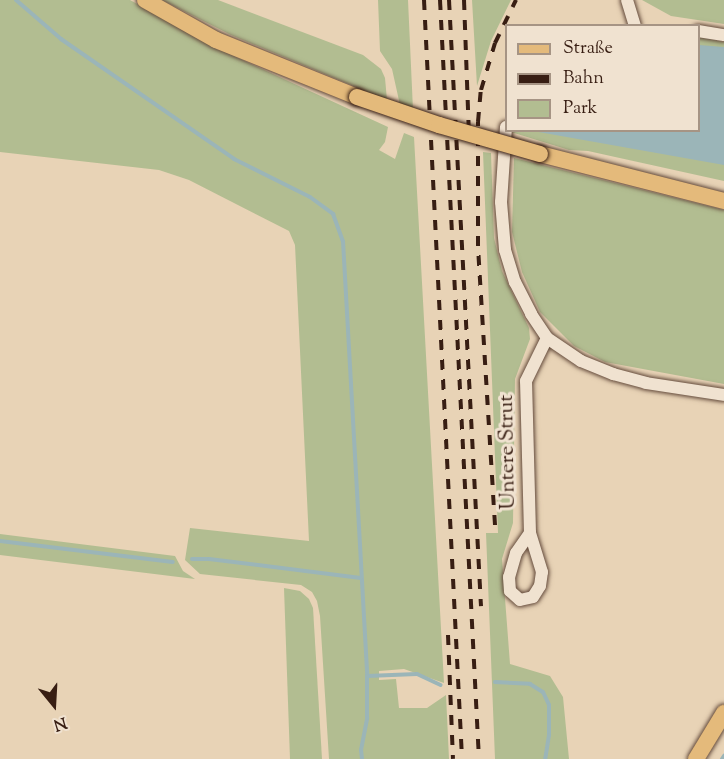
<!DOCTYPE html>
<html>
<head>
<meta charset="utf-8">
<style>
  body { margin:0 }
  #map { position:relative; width:724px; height:759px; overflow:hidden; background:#e8d3b6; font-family:"Sorts Mill Goudy",serif }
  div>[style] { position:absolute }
  .green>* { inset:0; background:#b2bd91 }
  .water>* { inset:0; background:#9bb5b8 }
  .stream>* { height:4px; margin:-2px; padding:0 2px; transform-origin:2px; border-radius:2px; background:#9bb5b8 }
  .roads { filter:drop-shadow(0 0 2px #644b3c) drop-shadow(0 0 2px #644b3c) }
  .minor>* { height:12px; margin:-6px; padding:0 6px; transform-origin:6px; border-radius:6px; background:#f0e2d0 }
  .major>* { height:16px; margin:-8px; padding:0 8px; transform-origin:8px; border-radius:8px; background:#e4ba7b }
  .rail>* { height:4px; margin-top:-2px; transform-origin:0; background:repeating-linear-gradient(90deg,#381e13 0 10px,transparent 0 20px) }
  .bridges { filter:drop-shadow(0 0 2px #381e13) drop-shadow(0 0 2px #381e13) }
  .major-bridge>* { height:16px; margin:-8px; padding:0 8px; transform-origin:8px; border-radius:8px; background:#e4ba7b }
  span { translate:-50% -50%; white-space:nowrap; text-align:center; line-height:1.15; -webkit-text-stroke:6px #f0e2d0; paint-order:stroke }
  .street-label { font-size:21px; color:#381e13 }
  .legend { position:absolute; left:505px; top:24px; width:195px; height:108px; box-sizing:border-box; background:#f0e2d0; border:2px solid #a69484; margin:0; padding:8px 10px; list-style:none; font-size:18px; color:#381e13 }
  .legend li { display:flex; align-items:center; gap:12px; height:30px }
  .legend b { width:30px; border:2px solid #a69484 }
  .north { position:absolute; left:24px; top:675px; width:60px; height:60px; -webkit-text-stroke:4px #f0e2d0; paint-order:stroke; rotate:162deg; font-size:16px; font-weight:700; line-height:24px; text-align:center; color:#381e13 }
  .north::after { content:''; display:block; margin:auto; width:21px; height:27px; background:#381e13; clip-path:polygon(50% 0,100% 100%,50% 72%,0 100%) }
</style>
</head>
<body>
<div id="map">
  <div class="green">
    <i style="clip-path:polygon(0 0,130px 0,223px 51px,388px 127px,385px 142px,379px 150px,395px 159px,404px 133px,414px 137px,444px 683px,404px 669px,379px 671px,379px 680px,396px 679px,399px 708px,427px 708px,446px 695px,449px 759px,329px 759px,320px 616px,317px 601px,312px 592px,301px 585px,200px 574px,185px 560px,190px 528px,309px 541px,295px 245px,289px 231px,189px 180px,159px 170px,0 152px)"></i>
    <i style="clip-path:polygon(162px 0,218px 0,363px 55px,381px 69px,385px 78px,387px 100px,231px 35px)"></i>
    <i style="clip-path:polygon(378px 0,408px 0,413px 110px,400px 105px,392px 69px,380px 51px)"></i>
    <i style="clip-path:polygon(472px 0,511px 0,491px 41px,477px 86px)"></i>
    <i style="clip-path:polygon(642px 0,724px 0,724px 24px,671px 16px)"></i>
    <i style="clip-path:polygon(699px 37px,724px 42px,724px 181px,588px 151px,569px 150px,511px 132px,698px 130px)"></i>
    <i style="clip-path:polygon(483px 152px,491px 153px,494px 238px,502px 271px,529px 328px,530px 339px,515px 379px,513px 523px,502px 559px,510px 664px,550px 676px,563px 697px,569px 759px,495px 759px,486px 533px,498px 533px)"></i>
    <i style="clip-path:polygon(514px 158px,724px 210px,724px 384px,605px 362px,574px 346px,540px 312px,522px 272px,512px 232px)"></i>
    <i style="clip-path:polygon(0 534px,175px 556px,183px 571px,195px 579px,0 555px)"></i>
    <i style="clip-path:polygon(284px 588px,300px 591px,309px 599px,313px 608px,322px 759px,290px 759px)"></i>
  </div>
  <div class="water">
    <i style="clip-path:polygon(699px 45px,724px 47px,724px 165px,533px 131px,698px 130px)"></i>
  </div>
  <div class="stream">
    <i style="left:16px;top:0;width:60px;rotate:40.9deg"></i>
    <i style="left:61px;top:39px;width:211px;rotate:34.7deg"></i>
    <i style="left:234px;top:159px;width:85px;rotate:26.6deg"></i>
    <i style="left:310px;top:197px;width:29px;rotate:36deg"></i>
    <i style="left:333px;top:214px;width:29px;rotate:70deg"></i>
    <i style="left:343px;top:241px;width:436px;rotate:86.8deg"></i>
    <i style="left:367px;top:676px;width:50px;rotate:-2.3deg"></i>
    <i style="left:417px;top:674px;width:26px;rotate:25deg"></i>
    <i style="left:0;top:541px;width:174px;rotate:6.9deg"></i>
    <i style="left:192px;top:559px;width:17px"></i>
    <i style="left:209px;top:559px;width:153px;rotate:7.1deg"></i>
    <i style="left:495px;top:682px;width:35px;rotate:3deg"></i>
    <i style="left:530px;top:684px;width:15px;rotate:32deg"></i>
    <i style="left:543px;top:692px;width:14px;rotate:65deg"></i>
    <i style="left:549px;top:705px;width:30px;rotate:90deg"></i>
    <i style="left:549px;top:735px;width:24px;rotate:99deg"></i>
    <i style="left:362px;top:759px;width:9px;rotate:-96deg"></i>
    <i style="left:361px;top:750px;width:33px;rotate:-79deg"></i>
    <i style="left:367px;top:718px;width:42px;rotate:-90deg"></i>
    <i style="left:722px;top:759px;width:4px;rotate:-56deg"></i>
  </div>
  <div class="roads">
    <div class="minor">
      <i style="left:627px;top:0;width:27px;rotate:73deg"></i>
      <i style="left:698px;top:31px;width:26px;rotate:9deg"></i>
      <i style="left:506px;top:127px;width:75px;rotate:93.8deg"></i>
      <i style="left:501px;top:202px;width:48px;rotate:85.2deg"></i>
      <i style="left:505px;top:250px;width:34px;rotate:73deg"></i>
      <i style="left:515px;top:282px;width:36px;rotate:63deg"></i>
      <i style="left:531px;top:314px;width:29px;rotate:56deg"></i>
      <i style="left:547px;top:338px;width:41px;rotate:34.1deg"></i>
      <i style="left:581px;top:361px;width:35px;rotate:22deg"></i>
      <i style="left:613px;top:374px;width:34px;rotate:15deg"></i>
      <i style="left:646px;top:383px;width:79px;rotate:8.7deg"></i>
      <i style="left:530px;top:533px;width:24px;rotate:125deg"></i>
      <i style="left:516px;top:553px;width:25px;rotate:106deg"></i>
      <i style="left:509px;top:577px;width:14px;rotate:86deg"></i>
      <i style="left:510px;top:591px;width:13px;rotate:42deg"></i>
      <i style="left:520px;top:600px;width:13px;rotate:-13deg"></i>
      <i style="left:533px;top:597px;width:13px;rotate:-58deg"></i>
      <i style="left:540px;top:586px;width:14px;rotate:-82deg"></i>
      <i style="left:542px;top:572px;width:41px;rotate:-107.1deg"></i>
      <i style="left:530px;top:533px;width:152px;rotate:-91.5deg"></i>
      <i style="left:526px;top:381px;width:48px;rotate:-64deg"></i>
    </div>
    <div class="major">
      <i style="left:145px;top:0;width:81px;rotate:29.4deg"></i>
      <i style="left:216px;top:40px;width:152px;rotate:22deg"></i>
      <i style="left:540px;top:154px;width:190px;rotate:14.3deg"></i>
      <i style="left:696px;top:759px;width:54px;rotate:-58.7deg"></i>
    </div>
  </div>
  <div class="rail">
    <i style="left:424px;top:0;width:760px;rotate:87.13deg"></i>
    <i style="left:440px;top:0;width:760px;rotate:87.06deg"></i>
    <i style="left:449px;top:0;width:607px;rotate:86.98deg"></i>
    <i style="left:464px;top:0;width:138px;rotate:87.9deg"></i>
    <i style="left:495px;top:525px;width:280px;rotate:-93.5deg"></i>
    <i style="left:478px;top:246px;width:124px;rotate:-90deg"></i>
    <i style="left:478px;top:122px;width:32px;rotate:-85deg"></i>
    <i style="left:481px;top:90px;width:49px;rotate:-73.4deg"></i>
    <i style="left:495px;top:43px;width:48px;rotate:-64deg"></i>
    <i style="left:448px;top:635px;width:124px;rotate:87.7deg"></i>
  </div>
  <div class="bridges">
    <div class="major-bridge">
      <i style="left:357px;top:97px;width:87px;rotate:18.9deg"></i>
      <i style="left:439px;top:125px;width:105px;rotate:16deg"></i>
    </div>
  </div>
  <div class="street-label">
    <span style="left:508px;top:452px;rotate:-91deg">Untere Strut</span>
  </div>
  <ul class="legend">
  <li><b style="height:8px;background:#e4ba7b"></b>Straße</li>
  <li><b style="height:8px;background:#381e13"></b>Bahn</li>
  <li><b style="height:16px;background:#b2bd91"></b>Park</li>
  </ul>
  <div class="north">N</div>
</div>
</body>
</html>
